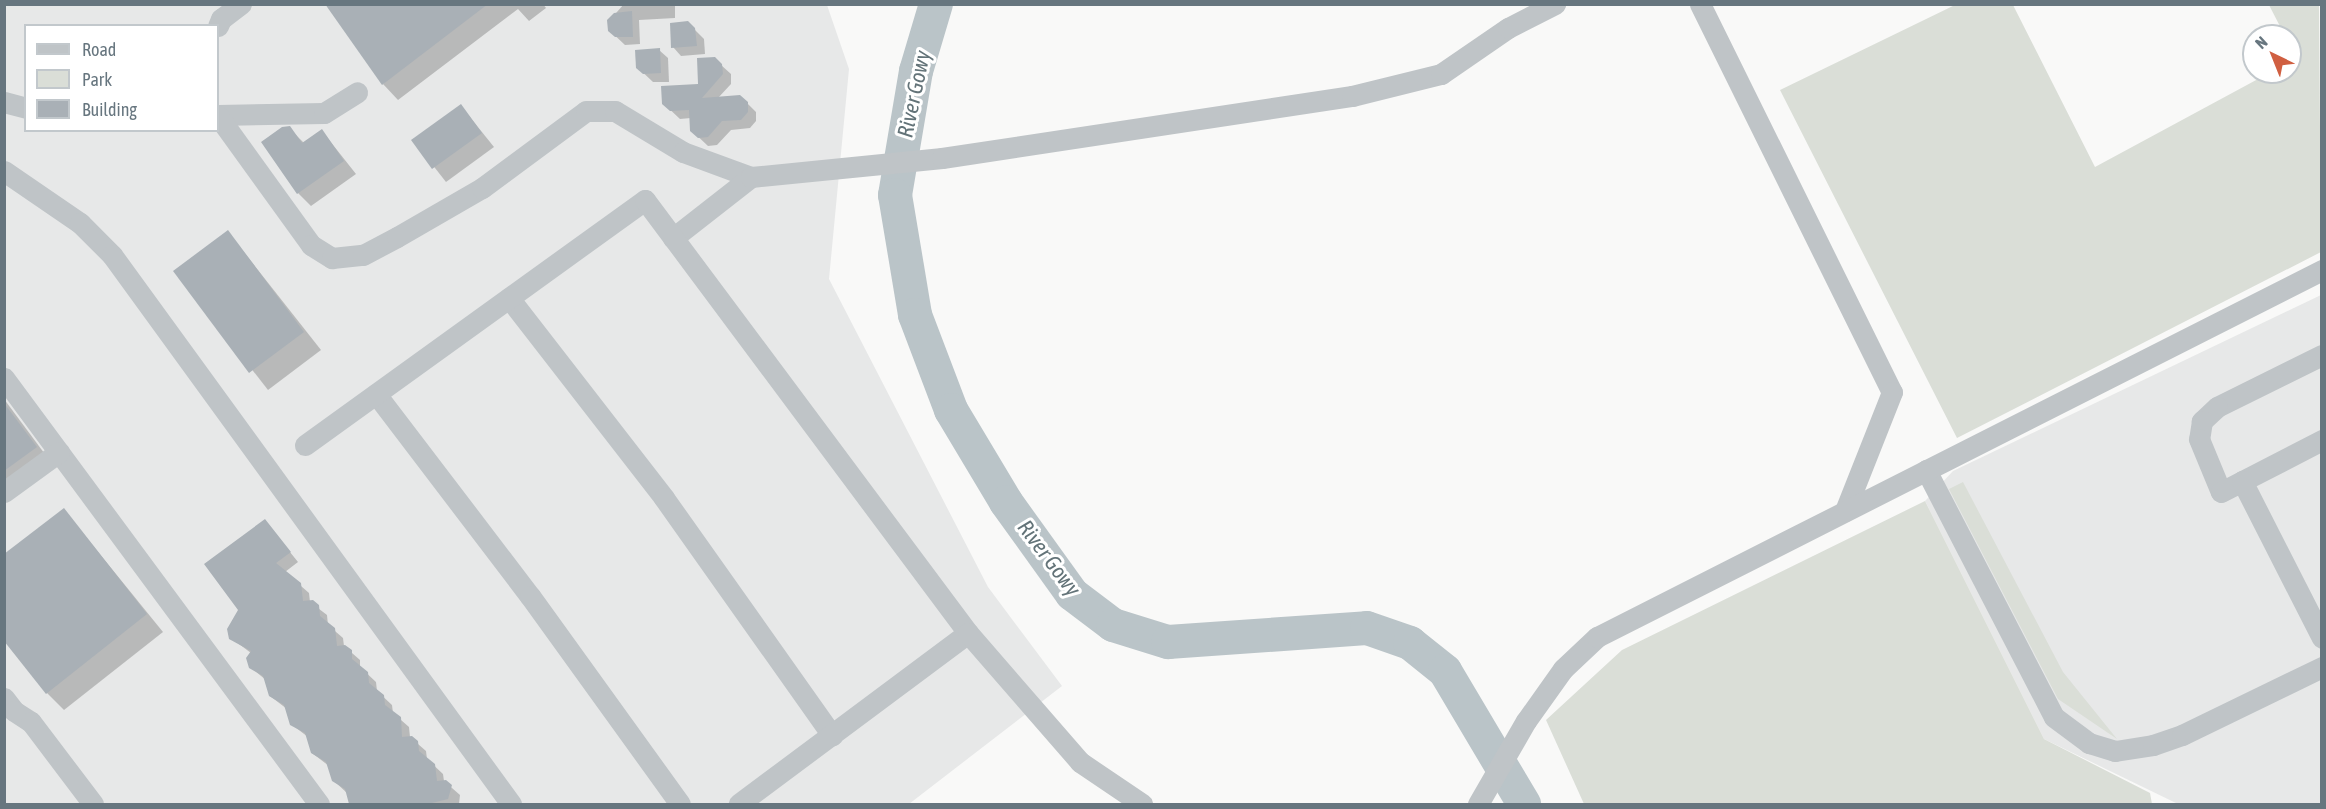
<!DOCTYPE html>
<html>
<head>
<meta charset="utf-8">
<style>
  body { margin:0 }
  #map { position:relative; width:2326px; height:809px; overflow:hidden; background:#f9f9f8; font-family:"Asap Condensed",sans-serif }
  div>[style] { position:absolute }
  .built>* { inset:0; background:#e7e8e8 }
  .green>* { inset:0; background:#daded7 }
  .shadow>* { inset:0; background:#0003 }
  .river>* { height:34px; margin:-17px; padding:0 17px; transform-origin:17px; border-radius:17px; background:#bac4c8 }
  .building>* { inset:0; background:#a9b0b6 }
  .minor>* { height:21px; margin:-10.5px; padding:0 10.5px; transform-origin:10.5px; border-radius:10.5px; background:#bfc4c7 }
  span { translate:-50% -50%; white-space:nowrap; text-align:center; line-height:1.15; -webkit-text-stroke:6px #fff; paint-order:stroke }
  .water-label { font-size:22px; color:#637378; font-style:italic }
  .frame { position:absolute; inset:0; border:6px solid #67767f; pointer-events:none }
  .legend { position:absolute; left:24px; top:24px; width:195px; height:108px; box-sizing:border-box; background:#fff; border:2px solid #c2c8cc; margin:0; padding:8px 10px; list-style:none; font-size:18px; color:#67767f }
  .legend li { display:flex; align-items:center; gap:12px; height:30px }
  .legend b { width:30px; border:2px solid #c2c8cc }
  .north { position:absolute; left:2242px; top:24px; width:60px; height:60px; box-sizing:border-box; background:#fff; border:2px solid #c2c8cc; border-radius:50%; rotate:317deg; font-size:16px; font-weight:700; line-height:24px; text-align:center; color:#67767f }
  .north::after { content:''; display:block; margin:auto; width:21px; height:27px; background:#d05f41; clip-path:polygon(50% 0,100% 100%,50% 72%,0 100%) }
</style>
</head>
<body>
<div id="map">
  <div class="built">
    <i style="clip-path:polygon(evenodd,5px 5px,827px 5px,849px 69px,829px 279px,988px 587px,1062px 686px,909px 804px,5px 804px,5px 5px,26px 26px,218px 26px,218px 130px,26px 130px,26px 26px)"></i>
    <i style="clip-path:polygon(2321px 295px,2321px 804px,2178px 804px,2044px 739px,1925px 501px,1953px 471px)"></i>
  </div>
  <div class="green">
    <i style="clip-path:polygon(1957px 4px,2013px 5px,2095px 167px,2271px 72px,2290px 72px,2290px 62px,2296px 59px,2290px 36px,2285px 36px,2269px 5px,2319px 5px,2321px 252px,1957px 438px,1780px 90px)"></i>
    <i style="clip-path:polygon(1963px 482px,2063px 672px,2117px 739px,2058px 699px,1949px 489px)"></i>
    <i style="clip-path:polygon(1925px 501px,2044px 739px,2150px 793px,2152px 804px,1584px 804px,1546px 720px,1622px 650px)"></i>
  </div>
  <div class="shadow">
    <i style="clip-path:polygon(465px 4px,543px 4px,546px 8px,529px 21px,518px 9px,398px 100px,383px 84px)"></i>
    <i style="clip-path:polygon(624px 4px,675px 4px,675px 18px,639px 20px,640px 44px,625px 45px,609px 30px,609px 21px)"></i>
    <i style="clip-path:polygon(694px 29px,704px 39px,705px 54px,681px 56px,673px 47px)"></i>
    <i style="clip-path:polygon(659px 50px,668px 58px,669px 82px,653px 82px,637px 67px)"></i>
    <i style="clip-path:polygon(721px 65px,731px 74px,731px 84px,718px 98px,747px 103px,756px 112px,756px 121px,750px 128px,731px 130px,717px 145px,708px 146px,691px 130px,691px 118px,680px 119px,664px 104px,700px 85px)"></i>
    <i style="clip-path:polygon(461px 106px,494px 147px,446px 182px,413px 140px)"></i>
    <i style="clip-path:polygon(289px 128px,304px 143px,322px 131px,356px 174px,311px 206px,298px 193px)"></i>
    <i style="clip-path:polygon(228px 232px,321px 350px,268px 390px,175px 271px)"></i>
    <i style="clip-path:polygon(4px 399px,53px 465px,4px 500px)"></i>
    <i style="clip-path:polygon(64px 510px,163px 632px,64px 710px,47px 693px)"></i>
    <i style="clip-path:polygon(265px 521px,298px 562px,285px 572px,309px 593px,310px 602px,327px 615px,328px 625px,343px 638px,344px 646px,360px 660px,360px 667px,376px 682px,377px 691px,392px 705px,393px 713px,409px 727px,410px 737px,426px 751px,427px 759px,443px 774px,444px 781px,460px 795px,459px 804px,351px 804px,347px 793px,333px 780px,329px 766px,312px 753px,308px 737px,291px 724px,287px 709px,270px 696px,266px 680px,250px 667px,251px 653px,231px 638px)"></i>
  </div>
  <div class="river">
    <i style="left:936px;top:4px;width:70px;rotate:106.6deg"></i>
    <i style="left:916px;top:71px;width:126px;rotate:99.6deg"></i>
    <i style="left:895px;top:195px;width:122px;rotate:80.5deg"></i>
    <i style="left:915px;top:315px;width:102px;rotate:69.2deg"></i>
    <i style="left:951px;top:410px;width:107px;rotate:59.1deg"></i>
    <i style="left:1006px;top:502px;width:113px;rotate:54.3deg"></i>
    <i style="left:1072px;top:594px;width:51px;rotate:37.1deg"></i>
    <i style="left:1113px;top:625px;width:58px;rotate:17.2deg"></i>
    <i style="left:1168px;top:642px;width:199px;rotate:-4deg"></i>
    <i style="left:1367px;top:628px;width:46px;rotate:19.2deg"></i>
    <i style="left:1410px;top:643px;width:45px;rotate:38.7deg"></i>
    <i style="left:1445px;top:671px;width:155px;rotate:59.3deg"></i>
  </div>
  <div class="building">
    <i style="clip-path:polygon(325px 4px,488px 4px,382px 85px)"></i>
    <i style="clip-path:polygon(632px 11px,633px 37px,615px 37px,608px 31px,607px 20px,614px 13px)"></i>
    <i style="clip-path:polygon(688px 21px,695px 28px,697px 46px,671px 48px,670px 23px)"></i>
    <i style="clip-path:polygon(660px 48px,661px 73px,643px 74px,636px 68px,635px 50px)"></i>
    <i style="clip-path:polygon(715px 57px,722px 64px,723px 74px,702px 98px,740px 95px,748px 102px,748px 112px,741px 120px,722px 121px,708px 137px,698px 138px,690px 131px,689px 110px,670px 111px,662px 104px,661px 86px,698px 84px,697px 58px)"></i>
    <i style="clip-path:polygon(461px 104px,482px 133px,432px 169px,411px 140px)"></i>
    <i style="clip-path:polygon(290px 126px,302px 143px,322px 129px,344px 161px,297px 194px,261px 142px,282px 127px)"></i>
    <i style="clip-path:polygon(228px 230px,304px 332px,249px 373px,173px 271px)"></i>
    <i style="clip-path:polygon(4px 403px,37px 447px,4px 471px)"></i>
    <i style="clip-path:polygon(64px 508px,147px 614px,46px 694px,4px 641px,4px 554px)"></i>
    <i style="clip-path:polygon(265px 519px,291px 552px,276px 563px,301px 583px,303px 601px,313px 600px,319px 605px,320px 616px,335px 628px,337px 646px,345px 645px,352px 650px,352px 659px,368px 672px,369px 683px,384px 695px,385px 705px,401px 717px,402px 737px,412px 736px,418px 741px,419px 751px,435px 764px,437px 781px,446px 780px,452px 785px,448px 799px,428px 804px,349px 804px,345px 789px,332px 781px,326px 762px,311px 753px,305px 733px,290px 725px,284px 705px,269px 696px,263px 676px,249px 668px,246px 658px,251px 651px,229px 639px,227px 629px,238px 610px,204px 564px)"></i>
  </div>
  <div class="minor">
    <i style="left:1700px;top:4px;width:433px;rotate:63.7deg"></i>
    <i style="left:1892px;top:392px;width:128px;rotate:111.6deg"></i>
    <i style="left:218px;top:26px;width:8px;rotate:-67deg"></i>
    <i style="left:221px;top:19px;width:25px;rotate:-37deg"></i>
    <i style="left:4px;top:102px;width:23px;rotate:15deg"></i>
    <i style="left:218px;top:115px;width:106px;rotate:-1.1deg"></i>
    <i style="left:324px;top:113px;width:39px;rotate:-32deg"></i>
    <i style="left:218px;top:116px;width:159px;rotate:54.2deg"></i>
    <i style="left:311px;top:245px;width:25px;rotate:32deg"></i>
    <i style="left:332px;top:258px;width:31px;rotate:-6deg"></i>
    <i style="left:363px;top:255px;width:38px;rotate:-28deg"></i>
    <i style="left:397px;top:237px;width:98px;rotate:-30deg"></i>
    <i style="left:482px;top:188px;width:129px;rotate:-36.5deg"></i>
    <i style="left:586px;top:111px;width:29px"></i>
    <i style="left:615px;top:111px;width:79px;rotate:31.1deg"></i>
    <i style="left:683px;top:152px;width:72px;rotate:20.2deg"></i>
    <i style="left:751px;top:177px;width:99px;rotate:142deg"></i>
    <i style="left:4px;top:171px;width:92px;rotate:34.4deg"></i>
    <i style="left:80px;top:223px;width:45px;rotate:45deg"></i>
    <i style="left:112px;top:255px;width:679px;rotate:53.99deg"></i>
    <i style="left:751px;top:177px;width:192px;rotate:-5.7deg"></i>
    <i style="left:942px;top:158px;width:415px;rotate:-8.6deg"></i>
    <i style="left:1352px;top:96px;width:92px;rotate:-13.9deg"></i>
    <i style="left:1441px;top:74px;width:81px;rotate:-34.5deg"></i>
    <i style="left:1508px;top:28px;width:53px;rotate:-27.1deg"></i>
    <i style="left:509px;top:298px;width:253px;rotate:52.2deg"></i>
    <i style="left:664px;top:498px;width:291px;rotate:54.7deg"></i>
    <i style="left:2322px;top:355px;width:117px;rotate:153.7deg"></i>
    <i style="left:2217px;top:407px;width:21px;rotate:137deg"></i>
    <i style="left:2202px;top:421px;width:18px;rotate:99deg"></i>
    <i style="left:2199px;top:439px;width:57px;rotate:67.5deg"></i>
    <i style="left:2221px;top:492px;width:114px;rotate:-27.2deg"></i>
    <i style="left:4px;top:378px;width:530px;rotate:53.52deg"></i>
    <i style="left:376px;top:394px;width:254px;rotate:52.7deg"></i>
    <i style="left:530px;top:596px;width:256px;rotate:54.2deg"></i>
    <i style="left:305px;top:445px;width:419px;rotate:-35.8deg"></i>
    <i style="left:645px;top:200px;width:540px;rotate:53.28deg"></i>
    <i style="left:968px;top:633px;width:286px;rotate:143.3deg"></i>
    <i style="left:1926px;top:470px;width:278px;rotate:62.6deg"></i>
    <i style="left:2054px;top:717px;width:44px;rotate:36.6deg"></i>
    <i style="left:2089px;top:743px;width:27px;rotate:17deg"></i>
    <i style="left:2115px;top:751px;width:38px;rotate:-9deg"></i>
    <i style="left:2153px;top:745px;width:31px;rotate:-19deg"></i>
    <i style="left:2182px;top:735px;width:156px;rotate:-25.9deg"></i>
    <i style="left:2242px;top:481px;width:176px;rotate:63deg"></i>
    <i style="left:4px;top:492px;width:68px;rotate:-36deg"></i>
    <i style="left:968px;top:633px;width:171px;rotate:49deg"></i>
    <i style="left:1080px;top:762px;width:75px;rotate:34.1deg"></i>
    <i style="left:4px;top:698px;width:16px;rotate:52deg"></i>
    <i style="left:14px;top:711px;width:20px;rotate:33deg"></i>
    <i style="left:31px;top:722px;width:103px;rotate:52.9deg"></i>
    <i style="left:1478px;top:804px;width:96px;rotate:-60deg"></i>
    <i style="left:1526px;top:721px;width:64px;rotate:-54.6deg"></i>
    <i style="left:1563px;top:669px;width:47px;rotate:-43.3deg"></i>
    <i style="left:1597px;top:637px;width:813px;rotate:-26.85deg"></i>
  </div>
  <div class="water-label">
    <span style="left:914px;top:94px;rotate:-78deg">River Gowy</span>
    <span style="left:1049px;top:558px;rotate:53deg">River Gowy</span>
  </div>
  <div class="frame"></div>
  <ul class="legend">
  <li><b style="height:8px;background:#bfc4c7"></b>Road</li>
  <li><b style="height:16px;background:#daded7"></b>Park</li>
  <li><b style="height:16px;background:#a9b0b6"></b>Building</li>
  </ul>
  <div class="north">N</div>
</div>
</body>
</html>
